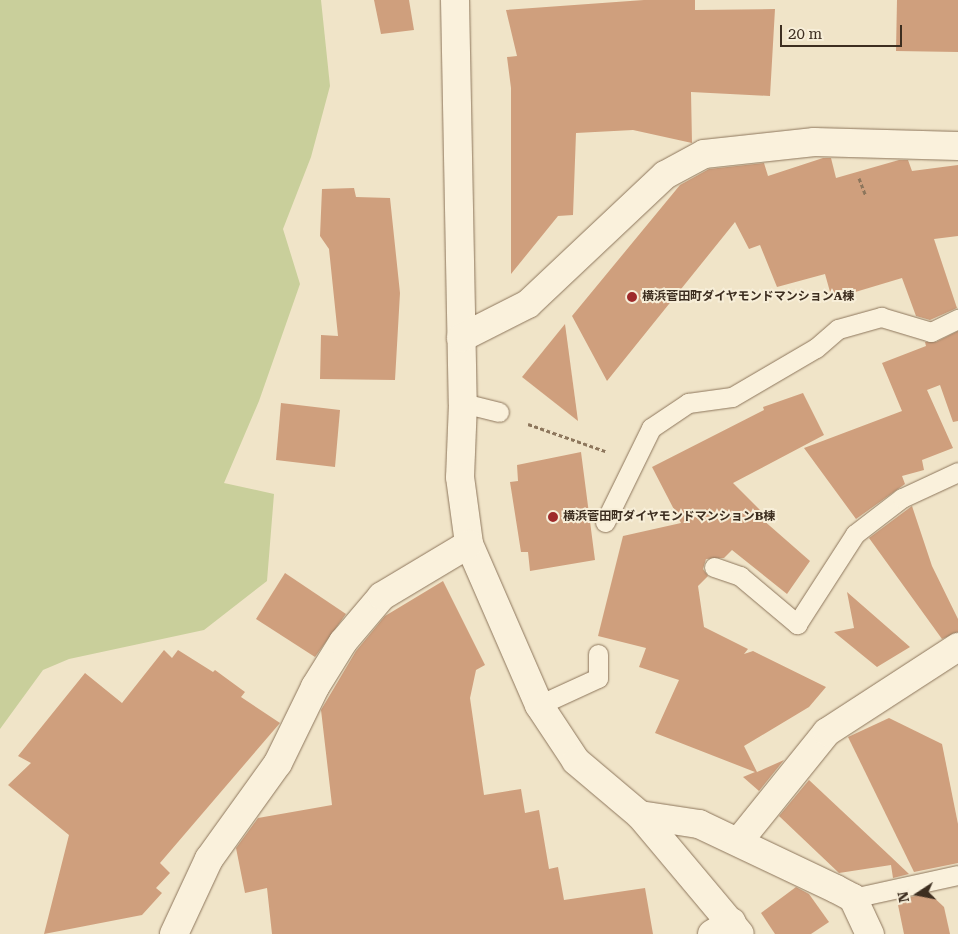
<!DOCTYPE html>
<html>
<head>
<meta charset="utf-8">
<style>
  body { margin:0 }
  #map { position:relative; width:958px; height:934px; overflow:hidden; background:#f0e4c8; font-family:"Roboto Serif","Noto Sans JP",serif }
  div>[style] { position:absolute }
  .green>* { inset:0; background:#c9cf9b }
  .building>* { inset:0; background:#cf9f7d }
  .path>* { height:3px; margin-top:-1.5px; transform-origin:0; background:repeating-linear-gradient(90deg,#8d765c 0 4px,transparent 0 6.5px) }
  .roads { filter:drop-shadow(0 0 1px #8d765c) drop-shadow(0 0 1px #8d765c) }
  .service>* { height:19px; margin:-9.5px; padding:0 9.5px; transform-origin:9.5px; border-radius:9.5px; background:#faf1dc }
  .minor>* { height:28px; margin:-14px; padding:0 14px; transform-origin:14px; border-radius:14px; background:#faf1dc }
  .dots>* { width:14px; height:14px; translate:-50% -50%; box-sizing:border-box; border:2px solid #f7eed8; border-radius:50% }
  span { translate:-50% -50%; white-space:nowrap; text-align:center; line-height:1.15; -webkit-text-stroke:4px #f7eed8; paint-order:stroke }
  .poi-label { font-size:12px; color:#3d2e20; font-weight:700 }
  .left { translate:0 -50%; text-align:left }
  .north { position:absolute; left:893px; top:869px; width:50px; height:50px; -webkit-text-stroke:4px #f7eed8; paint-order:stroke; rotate:259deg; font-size:14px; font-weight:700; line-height:20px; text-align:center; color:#3d2e20 }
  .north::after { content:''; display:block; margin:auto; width:18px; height:22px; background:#3d2e20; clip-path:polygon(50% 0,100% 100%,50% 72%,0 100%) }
  .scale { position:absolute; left:780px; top:25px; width:122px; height:22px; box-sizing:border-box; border:2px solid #3d2e20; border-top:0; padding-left:6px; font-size:15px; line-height:18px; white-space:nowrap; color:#3d2e20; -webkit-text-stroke:4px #f7eed8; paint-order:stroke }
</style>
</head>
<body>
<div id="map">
  <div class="green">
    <i style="clip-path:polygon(0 0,321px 0,330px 86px,311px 157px,283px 229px,300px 284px,259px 401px,224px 483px,274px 494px,267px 581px,204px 630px,69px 659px,43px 670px,0 729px)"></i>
  </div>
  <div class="building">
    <i style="clip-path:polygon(374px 0,409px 0,414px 30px,381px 34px)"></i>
    <i style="clip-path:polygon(644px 0,695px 0,695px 10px,775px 9px,770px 96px,691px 92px,692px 143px,633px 130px,576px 133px,573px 215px,558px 216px,511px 274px,511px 88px,507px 57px,517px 56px,506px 10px)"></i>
    <i style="clip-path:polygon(897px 0,958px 0,958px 52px,896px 51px)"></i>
    <i style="clip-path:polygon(823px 158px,831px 158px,836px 178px,899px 160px,908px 160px,912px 171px,958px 165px,958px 236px,934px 239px,957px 308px,930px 320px,916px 316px,902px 278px,832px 299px,825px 274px,777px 287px,760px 245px,749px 249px,735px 222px,607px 381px,572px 316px,680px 185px,709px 169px,764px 163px,768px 176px)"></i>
    <i style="clip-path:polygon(354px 188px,356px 197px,390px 198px,400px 293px,395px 380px,320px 379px,321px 335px,338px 336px,329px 249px,320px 236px,322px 189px)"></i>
    <i style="clip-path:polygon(565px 324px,578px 421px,522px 377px)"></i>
    <i style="clip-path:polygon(958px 331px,958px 421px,953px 422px,940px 385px,927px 390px,953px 448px,922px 460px,924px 470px,902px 476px,905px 484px,856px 519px,804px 448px,902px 411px,882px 363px,926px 346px,925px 342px,936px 342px)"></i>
    <i style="clip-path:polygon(803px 393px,824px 435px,733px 483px,764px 514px,761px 518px,810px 561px,787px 594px,732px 550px,724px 558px,706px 559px,703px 569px,708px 576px,698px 586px,704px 627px,748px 649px,744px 654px,753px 651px,826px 687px,809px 707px,744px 746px,757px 772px,784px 760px,759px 791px,743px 777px,755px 772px,655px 733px,679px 680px,639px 667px,646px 648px,598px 636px,623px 536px,681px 523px,652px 467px,764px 410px,763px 407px)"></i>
    <i style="clip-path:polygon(281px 403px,340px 410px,335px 467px,276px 460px)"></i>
    <i style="clip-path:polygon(581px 452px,595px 560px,530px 571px,528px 552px,521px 552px,510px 482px,518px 481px,517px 465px)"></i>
    <i style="clip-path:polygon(912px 506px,932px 566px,958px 619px,958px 632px,942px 639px,869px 538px)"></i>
    <i style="clip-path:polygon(285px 573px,346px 614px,315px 657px,256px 619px)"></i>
    <i style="clip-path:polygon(443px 581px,485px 665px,476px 670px,470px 698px,484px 795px,521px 789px,525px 813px,539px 810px,549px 869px,558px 867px,564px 900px,645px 888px,653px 934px,272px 934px,267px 888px,245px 893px,236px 848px,258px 818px,332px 805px,321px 710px,356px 651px,385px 616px)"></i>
    <i style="clip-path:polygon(847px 592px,910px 647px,877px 667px,834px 632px,854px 628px)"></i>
    <i style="clip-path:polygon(164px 650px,172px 658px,178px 650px,213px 672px,215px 670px,245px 692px,241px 697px,280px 723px,160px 863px,170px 873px,156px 888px,162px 893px,142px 915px,44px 934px,69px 835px,8px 785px,31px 763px,18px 756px,85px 673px,122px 703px)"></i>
    <i style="clip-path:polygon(889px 718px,942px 744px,958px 824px,958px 863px,914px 872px,848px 737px)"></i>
    <i style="clip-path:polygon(809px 780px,889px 855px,909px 874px,893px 878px,891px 865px,839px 873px,779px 816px)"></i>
    <i style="clip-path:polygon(796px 887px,809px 894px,829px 922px,811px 934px,775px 934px,761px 913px)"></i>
    <i style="clip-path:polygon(929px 893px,944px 907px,950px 934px,904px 934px,897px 900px)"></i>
  </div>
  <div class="path">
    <i style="left:859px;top:178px;width:19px;rotate:69deg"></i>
    <i style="left:528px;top:424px;width:82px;rotate:19.3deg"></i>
  </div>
  <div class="roads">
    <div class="service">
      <i style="left:463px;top:403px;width:37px;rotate:14deg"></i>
      <i style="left:605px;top:522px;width:105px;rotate:-63.9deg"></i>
      <i style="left:651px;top:428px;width:45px;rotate:-34deg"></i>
      <i style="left:688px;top:403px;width:44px;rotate:-7.8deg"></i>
      <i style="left:732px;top:397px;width:97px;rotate:-30.3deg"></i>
      <i style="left:816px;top:348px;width:29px;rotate:-41deg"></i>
      <i style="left:838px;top:329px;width:45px;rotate:-15.6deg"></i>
      <i style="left:881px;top:317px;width:52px;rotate:16.7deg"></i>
      <i style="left:931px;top:332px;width:30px;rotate:-26deg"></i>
      <i style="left:714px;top:567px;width:28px;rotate:19deg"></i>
      <i style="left:740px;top:576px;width:75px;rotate:40.1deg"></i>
      <i style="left:797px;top:624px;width:107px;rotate:-57.2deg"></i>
      <i style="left:855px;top:534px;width:59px;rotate:-37.5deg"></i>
      <i style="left:902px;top:498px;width:62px;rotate:-24.9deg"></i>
      <i style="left:539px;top:705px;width:65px;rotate:-24.6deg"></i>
      <i style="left:598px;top:678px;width:24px;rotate:-90deg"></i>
      <i style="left:853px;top:898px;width:107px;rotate:-12.4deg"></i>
    </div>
    <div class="minor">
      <i style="left:455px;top:0;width:403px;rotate:88.9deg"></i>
      <i style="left:463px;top:403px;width:74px;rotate:92.3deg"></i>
      <i style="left:460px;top:477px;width:68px;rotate:82.3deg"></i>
      <i style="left:469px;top:544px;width:176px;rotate:66.5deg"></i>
      <i style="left:539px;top:705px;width:67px;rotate:56.5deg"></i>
      <i style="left:576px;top:761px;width:84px;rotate:40.2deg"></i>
      <i style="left:640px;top:815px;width:155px;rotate:50deg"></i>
      <i style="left:461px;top:338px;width:75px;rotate:-26.9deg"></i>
      <i style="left:528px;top:304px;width:188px;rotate:-43.3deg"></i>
      <i style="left:665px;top:175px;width:44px;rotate:-28.3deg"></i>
      <i style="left:704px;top:154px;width:111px;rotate:-6.2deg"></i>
      <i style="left:814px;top:142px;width:144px;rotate:1.6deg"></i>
      <i style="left:640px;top:815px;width:60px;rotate:8.7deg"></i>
      <i style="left:699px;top:824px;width:152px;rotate:25.4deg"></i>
      <i style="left:836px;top:889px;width:19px;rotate:28deg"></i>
      <i style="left:853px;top:898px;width:40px;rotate:65deg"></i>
      <i style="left:739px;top:841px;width:140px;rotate:-51.1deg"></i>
      <i style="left:827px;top:732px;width:156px;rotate:-33deg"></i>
      <i style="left:174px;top:934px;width:83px;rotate:-65deg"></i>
      <i style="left:209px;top:859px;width:118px;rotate:-54.3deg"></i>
      <i style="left:278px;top:763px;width:85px;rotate:-64deg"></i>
      <i style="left:315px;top:687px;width:53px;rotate:-58.1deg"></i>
      <i style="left:343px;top:642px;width:60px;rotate:-49.7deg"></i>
      <i style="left:382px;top:596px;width:101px;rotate:-30.9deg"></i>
      <i style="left:712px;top:934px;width:23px;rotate:-31deg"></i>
    </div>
  </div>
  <div class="dots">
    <i style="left:632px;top:297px;background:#9e2a2b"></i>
    <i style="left:553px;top:517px;background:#9e2a2b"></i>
  </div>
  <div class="poi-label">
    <span class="left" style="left:642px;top:297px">横浜菅田町ダイヤモンドマンションA棟</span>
    <span class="left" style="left:563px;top:517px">横浜菅田町ダイヤモンドマンションB棟</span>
  </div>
  <div class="north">N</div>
  <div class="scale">20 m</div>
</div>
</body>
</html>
